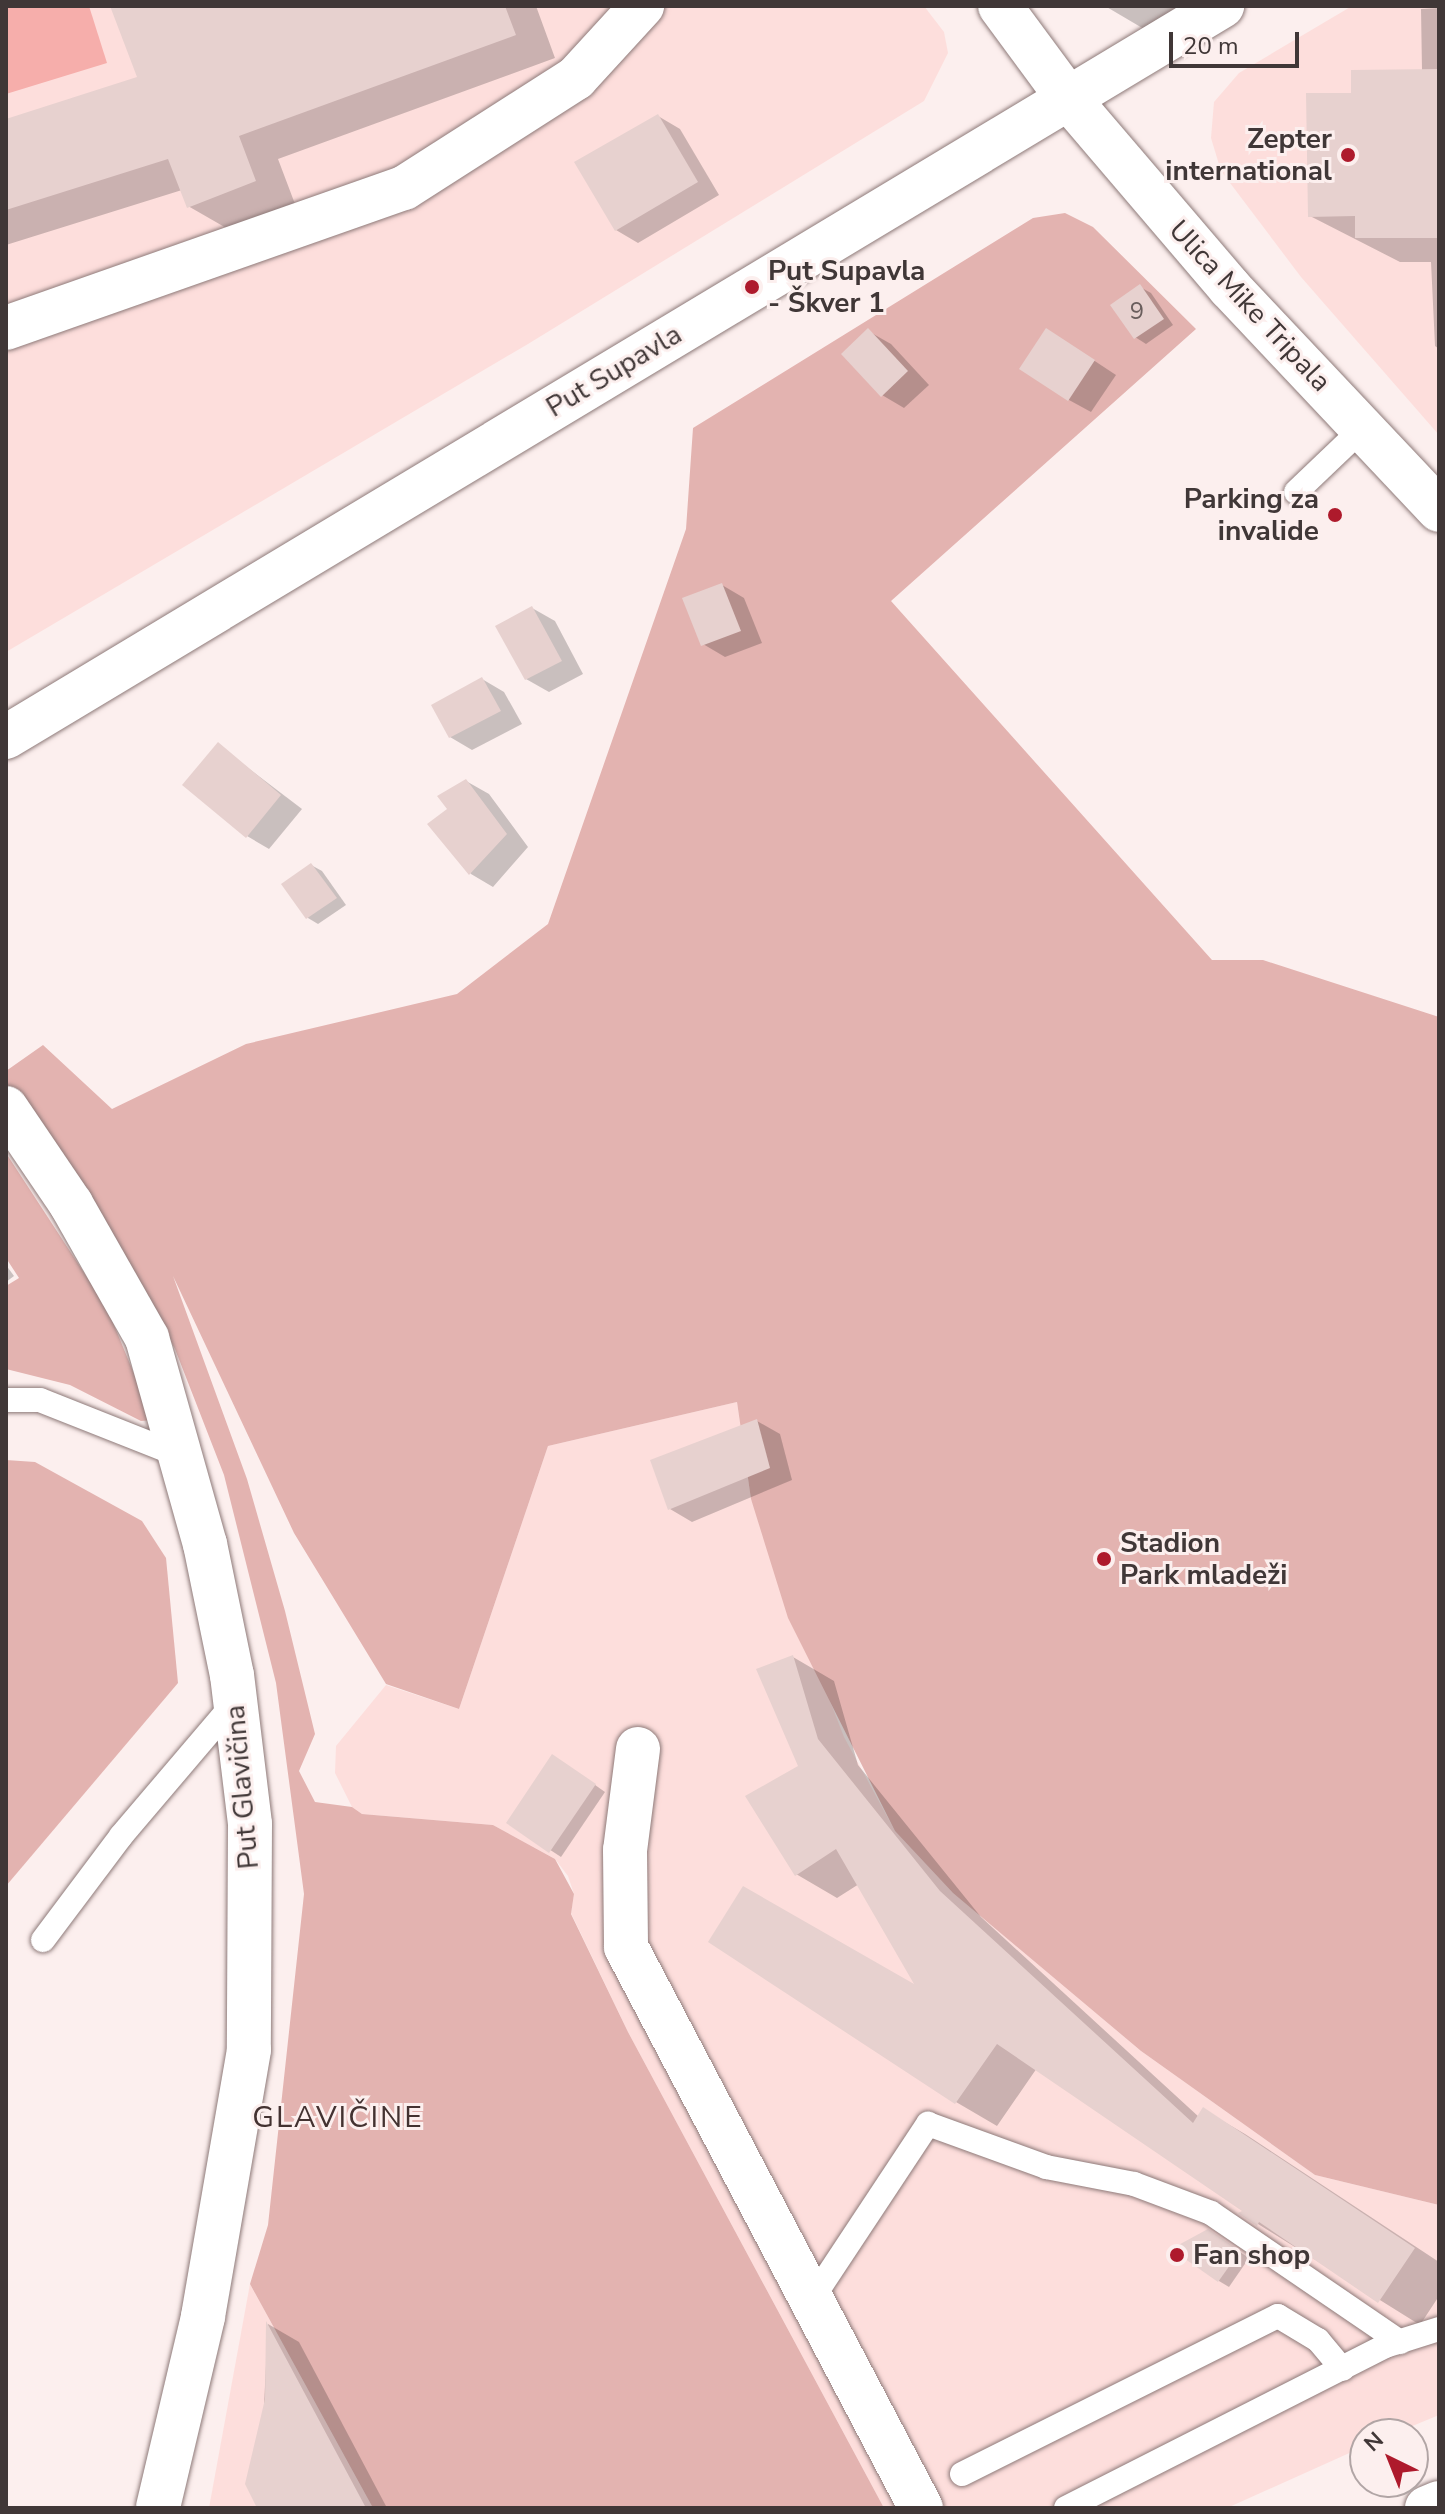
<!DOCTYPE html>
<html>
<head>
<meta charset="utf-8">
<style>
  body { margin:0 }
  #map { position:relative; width:1445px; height:2514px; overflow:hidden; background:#fcefee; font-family:"Nunito Sans",sans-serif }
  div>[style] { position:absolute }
  .built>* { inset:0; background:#fddedc }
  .green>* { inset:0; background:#e3b3b0 }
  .forest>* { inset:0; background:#f6aeab }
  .shadow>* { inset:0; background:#0003 }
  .building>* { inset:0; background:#e7d1cf }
  .roads { filter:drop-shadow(0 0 2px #8e7a79) drop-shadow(0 0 2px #8e7a79) }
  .lane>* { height:24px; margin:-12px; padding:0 12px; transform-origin:12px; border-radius:12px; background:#fff }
  .street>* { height:44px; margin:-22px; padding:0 22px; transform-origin:22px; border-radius:22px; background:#fff }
  .secondary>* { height:44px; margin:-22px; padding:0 22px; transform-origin:22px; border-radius:22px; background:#fff }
  .dots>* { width:22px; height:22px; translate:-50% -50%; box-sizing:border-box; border:4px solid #fcefee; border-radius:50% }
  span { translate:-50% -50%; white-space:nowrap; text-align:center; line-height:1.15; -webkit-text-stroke:6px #fcefee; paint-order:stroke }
  .number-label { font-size:24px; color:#6a5e5d }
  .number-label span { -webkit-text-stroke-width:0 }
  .poi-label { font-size:28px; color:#403737; font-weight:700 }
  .right { translate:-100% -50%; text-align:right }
  .left { translate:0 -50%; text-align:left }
  .street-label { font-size:28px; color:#403737 }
  .neighbourhood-label { font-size:30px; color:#433231; letter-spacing:2px }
  .frame { position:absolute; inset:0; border:8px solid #403737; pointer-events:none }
  .north { position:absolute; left:1349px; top:2418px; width:80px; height:80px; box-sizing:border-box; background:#fcefee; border:2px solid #b1a5a5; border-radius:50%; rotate:317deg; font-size:22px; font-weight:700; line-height:32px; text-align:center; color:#403737 }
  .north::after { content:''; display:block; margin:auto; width:28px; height:36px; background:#ae1a2c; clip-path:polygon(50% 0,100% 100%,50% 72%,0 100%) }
  .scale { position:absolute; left:1169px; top:32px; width:130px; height:36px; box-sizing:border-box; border:4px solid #403737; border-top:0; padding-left:10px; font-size:24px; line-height:28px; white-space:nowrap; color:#403737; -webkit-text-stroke:6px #fcefee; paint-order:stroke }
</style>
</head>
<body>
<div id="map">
  <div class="built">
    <i style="clip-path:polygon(6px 6px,924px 6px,944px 32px,948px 53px,924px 101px,528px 344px,6px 652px)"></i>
    <i style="clip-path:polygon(1352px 6px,1439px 6px,1439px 435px,1301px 277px,1221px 171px,1211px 138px,1214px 102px,1239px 73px)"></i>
    <i style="clip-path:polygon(737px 1402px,751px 1499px,844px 1737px,895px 1831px,953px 1893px,1141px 2051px,1315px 2175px,1439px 2205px,1439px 2415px,1393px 2434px,1365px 2434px,1365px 2446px,1227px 2508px,884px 2508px,628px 2032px,571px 1913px,574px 1894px,568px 1876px,555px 1859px,493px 1825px,362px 1814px,352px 1807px,335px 1773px,336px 1746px,386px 1685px,459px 1709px,548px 1446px)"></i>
    <i style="clip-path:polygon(250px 2284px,373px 2508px,209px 2508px)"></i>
  </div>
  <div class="green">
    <i style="clip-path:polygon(1065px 213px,1093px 227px,1196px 329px,891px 601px,1212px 960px,1263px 960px,1439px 1017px,1439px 2205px,1315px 2175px,1141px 2051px,953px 1893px,895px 1831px,788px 1618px,751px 1499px,737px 1402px,548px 1446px,459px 1709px,386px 1684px,294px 1533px,173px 1276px,247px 1479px,285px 1611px,315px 1734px,299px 1771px,315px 1802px,352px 1807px,362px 1814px,493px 1825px,555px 1859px,574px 1894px,571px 1914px,628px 2032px,884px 2508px,373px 2508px,250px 2284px,268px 2225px,304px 1894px,276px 1683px,224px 1475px,175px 1349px,118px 1245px,6px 1095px,6px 1071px,43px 1045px,112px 1109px,246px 1044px,457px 994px,548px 924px,686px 529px,693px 428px,1033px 218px)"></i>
    <i style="clip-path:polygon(6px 1153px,107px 1308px,153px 1420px,141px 1421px,70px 1385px,6px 1369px,6px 1286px,19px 1278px,6px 1258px)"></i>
    <i style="clip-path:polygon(6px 1460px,35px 1462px,142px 1521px,166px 1558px,178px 1683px,6px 1886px)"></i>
  </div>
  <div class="forest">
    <i style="clip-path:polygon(6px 6px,89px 6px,107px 63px,6px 94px)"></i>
  </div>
  <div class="shadow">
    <i style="clip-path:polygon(112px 6px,536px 6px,555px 58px,278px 159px,295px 204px,228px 229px,188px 206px,182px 190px,6px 245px,6px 121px,140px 79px)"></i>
    <i style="clip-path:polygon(1105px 6px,1178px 6px,1180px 7px,1161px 39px)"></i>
    <i style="clip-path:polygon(1439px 8px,1439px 349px,1435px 346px,1431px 262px,1400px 262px,1310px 216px,1353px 95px,1422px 71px,1421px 9px)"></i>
    <i style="clip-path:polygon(658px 116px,680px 129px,719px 195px,638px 243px,616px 230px)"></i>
    <i style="clip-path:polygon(1140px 287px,1151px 293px,1173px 325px,1146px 344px,1135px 337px)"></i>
    <i style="clip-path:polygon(868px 331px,891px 344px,929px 385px,904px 408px,882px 395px)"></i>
    <i style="clip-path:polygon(1069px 344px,1116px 375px,1091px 412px,1069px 400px)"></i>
    <i style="clip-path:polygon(722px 585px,744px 598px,762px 643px,725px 657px,703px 644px)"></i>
    <i style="clip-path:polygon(532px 608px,555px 621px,583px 674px,549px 692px,526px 679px)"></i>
    <i style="clip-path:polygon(482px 679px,504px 692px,522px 724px,472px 750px,450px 737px)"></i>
    <i style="clip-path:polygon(218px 745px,302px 809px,269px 849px,247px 836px)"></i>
    <i style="clip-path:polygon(466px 781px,489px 794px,528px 847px,493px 887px,471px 874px,430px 824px,450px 809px)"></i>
    <i style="clip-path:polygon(311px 865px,322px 871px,346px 905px,318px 924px,308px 918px)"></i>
    <i style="clip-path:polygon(6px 1265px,14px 1276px,6px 1282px)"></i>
    <i style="clip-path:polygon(757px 1421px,780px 1434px,792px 1480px,692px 1522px,670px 1509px)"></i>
    <i style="clip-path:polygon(793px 1657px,834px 1681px,858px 1765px,981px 1917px,1199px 2117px,1204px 2110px,1245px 2134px,1439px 2262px,1439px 2296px,1420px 2325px,1258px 2224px,1246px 2211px,1037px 2068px,997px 2126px,956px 2102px,920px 1989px,859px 1884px,837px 1898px,796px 1874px,801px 1766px)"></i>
    <i style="clip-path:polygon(564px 1763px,605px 1792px,561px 1857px,509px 1823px)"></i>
    <i style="clip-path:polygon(1219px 2238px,1249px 2258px,1229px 2287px,1219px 2281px)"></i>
    <i style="clip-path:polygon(268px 2324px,299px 2342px,387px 2508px,259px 2508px)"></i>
  </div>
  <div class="building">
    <i style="clip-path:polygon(110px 6px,505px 6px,516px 35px,239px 136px,256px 181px,187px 208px,168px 159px,6px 210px,6px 119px,137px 77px)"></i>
    <i style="clip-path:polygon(1439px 69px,1439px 238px,1355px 238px,1355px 216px,1308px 217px,1306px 93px,1351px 93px,1351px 70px)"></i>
    <i style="clip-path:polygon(658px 114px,698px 182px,615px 231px,574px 162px)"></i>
    <i style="clip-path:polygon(1140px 284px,1164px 319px,1134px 339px,1110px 305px)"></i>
    <i style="clip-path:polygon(868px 328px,908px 371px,881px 397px,841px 354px)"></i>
    <i style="clip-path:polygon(1046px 328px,1095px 360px,1068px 401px,1019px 369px)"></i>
    <i style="clip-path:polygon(722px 583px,741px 631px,701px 646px,682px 598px)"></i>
    <i style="clip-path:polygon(532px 606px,562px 661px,525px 680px,495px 626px)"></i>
    <i style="clip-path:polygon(482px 677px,501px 711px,449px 738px,431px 705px)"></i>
    <i style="clip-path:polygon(218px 742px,281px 795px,246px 838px,182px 785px)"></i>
    <i style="clip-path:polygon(466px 779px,507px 834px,469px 875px,427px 824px,447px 809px,437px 796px)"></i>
    <i style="clip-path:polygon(311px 863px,337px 898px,306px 919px,281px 884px)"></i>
    <i style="clip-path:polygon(757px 1419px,770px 1468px,668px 1510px,650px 1460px)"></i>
    <i style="clip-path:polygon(793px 1655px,818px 1739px,940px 1891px,1193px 2123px,1203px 2107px,1415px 2248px,1378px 2303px,1259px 2222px,1257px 2226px,1238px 2213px,1242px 2211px,997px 2044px,955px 2104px,708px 1942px,743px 1886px,914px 1984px,836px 1849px,795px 1876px,745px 1796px,798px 1766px,756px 1669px)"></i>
    <i style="clip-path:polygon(552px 1754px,596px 1784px,549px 1853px,506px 1823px)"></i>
    <i style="clip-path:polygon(1208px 2229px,1240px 2251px,1218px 2282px,1171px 2249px)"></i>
    <i style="clip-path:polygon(266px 2321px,366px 2508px,257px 2508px,245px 2484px,265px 2399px)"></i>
  </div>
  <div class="roads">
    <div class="lane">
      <i style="left:1296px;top:492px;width:93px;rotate:-43.7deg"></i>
      <i style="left:6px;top:1400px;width:34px"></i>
      <i style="left:40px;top:1400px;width:149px;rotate:21.6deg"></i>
      <i style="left:43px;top:1940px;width:130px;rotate:-53.1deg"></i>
      <i style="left:121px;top:1836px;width:176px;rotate:-49.6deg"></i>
      <i style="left:810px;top:2302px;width:214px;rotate:-56.5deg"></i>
      <i style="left:928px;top:2124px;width:126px;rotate:20deg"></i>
      <i style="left:1046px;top:2167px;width:90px;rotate:10.9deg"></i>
      <i style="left:1134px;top:2184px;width:82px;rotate:20.6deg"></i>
      <i style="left:1211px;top:2213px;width:229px;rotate:34.3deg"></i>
      <i style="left:962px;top:2474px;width:353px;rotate:-26.6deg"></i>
      <i style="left:1278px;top:2316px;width:47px;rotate:31deg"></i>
      <i style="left:1318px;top:2340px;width:38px;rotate:50deg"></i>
      <i style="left:1066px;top:2508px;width:358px;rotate:-26.9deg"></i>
      <i style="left:1385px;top:2346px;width:57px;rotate:-17.5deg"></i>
    </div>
    <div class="street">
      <i style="left:1000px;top:6px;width:113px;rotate:53.6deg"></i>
      <i style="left:1067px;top:97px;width:251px;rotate:49.5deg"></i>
      <i style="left:1230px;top:288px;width:305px;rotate:46.7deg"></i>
      <i style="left:6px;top:328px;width:422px;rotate:-19.4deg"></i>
      <i style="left:404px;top:188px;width:204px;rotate:-32.6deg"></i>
      <i style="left:576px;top:78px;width:98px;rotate:-47.5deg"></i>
      <i style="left:6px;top:737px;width:1419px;rotate:-31.01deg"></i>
      <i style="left:6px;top:1108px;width:116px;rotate:55.9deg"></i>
      <i style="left:71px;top:1204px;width:154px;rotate:60.4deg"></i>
      <i style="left:147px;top:1338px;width:214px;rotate:74.3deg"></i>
      <i style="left:205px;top:1544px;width:134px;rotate:78.4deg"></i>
      <i style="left:232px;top:1675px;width:150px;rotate:83.1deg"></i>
      <i style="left:250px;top:1824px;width:226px;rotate:90.3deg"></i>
      <i style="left:249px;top:2050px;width:271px;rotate:99.8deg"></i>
      <i style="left:203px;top:2317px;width:196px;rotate:103.3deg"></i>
      <i style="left:638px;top:1749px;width:102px;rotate:97.3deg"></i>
      <i style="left:625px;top:1850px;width:97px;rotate:89.4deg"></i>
      <i style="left:626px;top:1947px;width:634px;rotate:62.26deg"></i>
    </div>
    <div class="secondary">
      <i style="left:1427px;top:2508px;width:13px;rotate:-23deg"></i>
    </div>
  </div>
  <div class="dots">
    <i style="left:1348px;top:155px;background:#ae1a2c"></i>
    <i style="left:752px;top:287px;background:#ae1a2c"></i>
    <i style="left:1335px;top:515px;background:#ae1a2c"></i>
    <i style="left:1104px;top:1559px;background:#ae1a2c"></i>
    <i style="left:1177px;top:2255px;background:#ae1a2c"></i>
  </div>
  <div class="number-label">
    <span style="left:1137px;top:312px">9</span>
  </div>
  <div class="poi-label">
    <span class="right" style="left:1332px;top:155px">Zepter<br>international</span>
    <span class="left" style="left:768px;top:287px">Put Supavla<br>- Škver 1</span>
    <span class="right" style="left:1319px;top:515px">Parking za<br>invalide</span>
    <span class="left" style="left:1120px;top:1559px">Stadion<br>Park mladeži</span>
    <span class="left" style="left:1193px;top:2255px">Fan shop</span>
  </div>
  <div class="street-label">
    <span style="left:1250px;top:306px;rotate:47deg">Ulica Mike Tripala</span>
    <span style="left:614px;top:371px;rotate:-31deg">Put Supavla</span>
    <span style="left:242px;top:1787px;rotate:-95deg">Put Glavičina</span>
  </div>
  <div class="neighbourhood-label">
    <span style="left:338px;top:2118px">GLAVIČINE</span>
  </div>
  <div class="frame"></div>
  <div class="north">N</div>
  <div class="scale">20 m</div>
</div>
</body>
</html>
